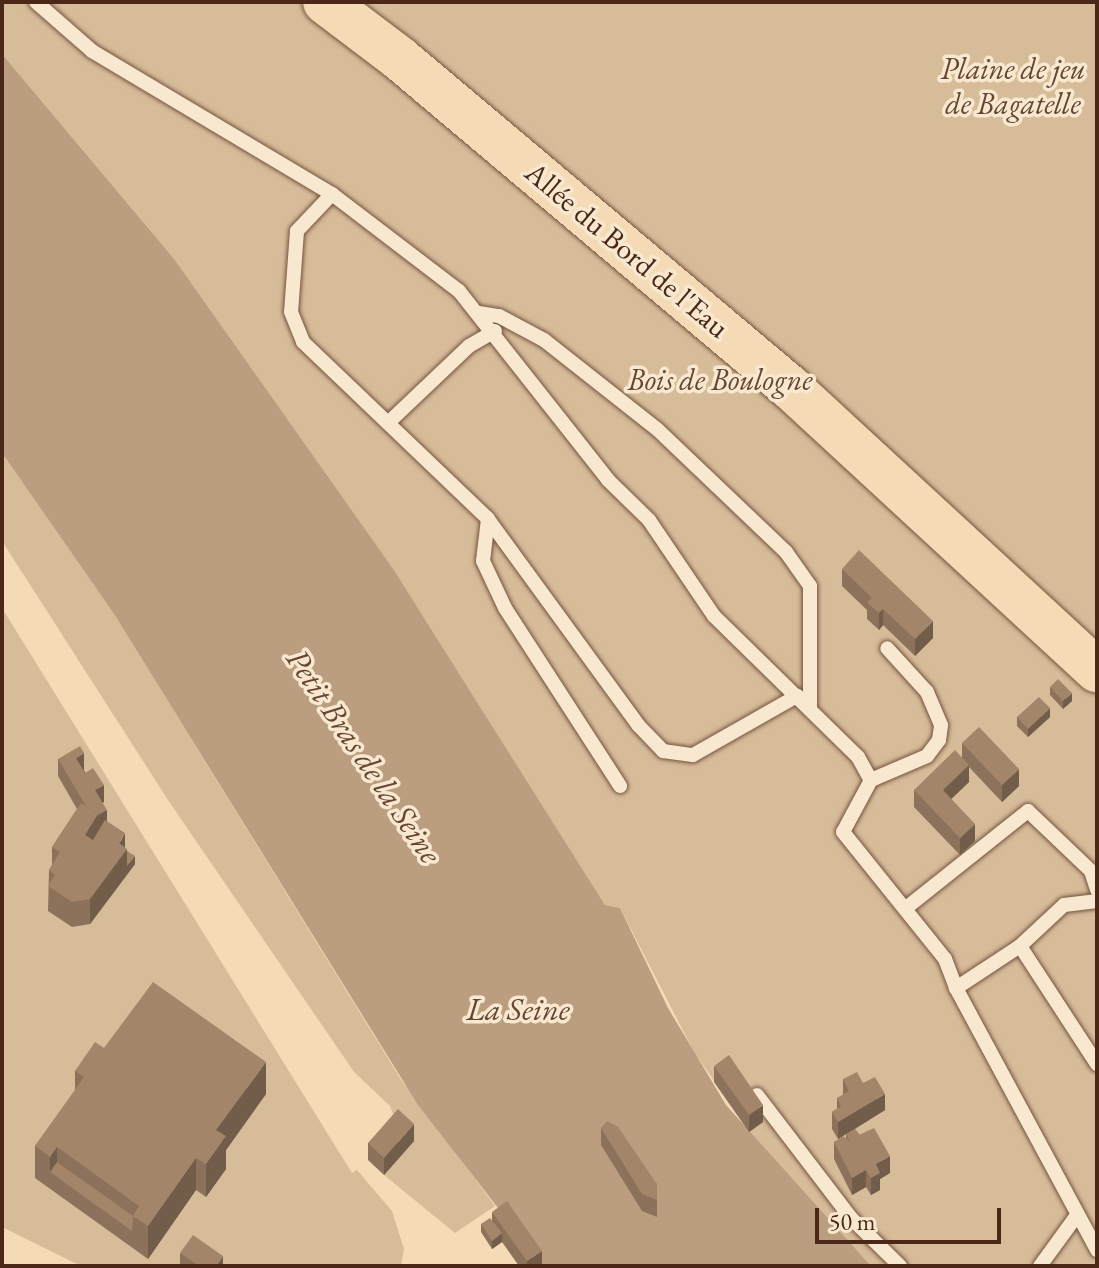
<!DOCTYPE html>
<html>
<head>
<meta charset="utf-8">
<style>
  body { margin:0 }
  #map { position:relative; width:1099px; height:1268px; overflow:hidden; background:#f4dbb5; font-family:"EB Garamond",serif }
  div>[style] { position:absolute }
  .green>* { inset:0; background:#d7bc9a }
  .water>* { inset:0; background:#bb9e80 }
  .roads { filter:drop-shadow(0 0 2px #75543f) drop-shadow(0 0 2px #75543f) }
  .lane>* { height:14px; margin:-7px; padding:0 7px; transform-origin:7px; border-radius:7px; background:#f8e8cf }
  .primary>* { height:44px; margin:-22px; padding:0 22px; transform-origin:22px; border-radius:22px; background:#f4dbb5 }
  .wall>* { inset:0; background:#8c725b }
  .shaded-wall>* { inset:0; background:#725d4a }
  .building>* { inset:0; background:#a3856a }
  span { translate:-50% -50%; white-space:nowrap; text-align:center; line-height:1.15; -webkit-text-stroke:7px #f8e8cf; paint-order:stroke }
  .park-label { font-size:30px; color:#674532; font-style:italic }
  .street-label { font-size:30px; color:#4b2718 }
  .water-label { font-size:32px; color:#674532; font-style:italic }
  .frame { position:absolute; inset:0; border:4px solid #4b2718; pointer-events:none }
  .scale { position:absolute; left:815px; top:1208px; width:186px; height:36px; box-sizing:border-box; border:4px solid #4b2718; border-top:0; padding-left:10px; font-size:24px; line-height:28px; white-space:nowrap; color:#4b2718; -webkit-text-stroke:6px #f8e8cf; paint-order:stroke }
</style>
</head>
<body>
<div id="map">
  <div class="green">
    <i style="clip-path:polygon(2px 2px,1097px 2px,1097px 1266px,871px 1266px,751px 1134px,694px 1052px,620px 908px,605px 905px,394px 570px,175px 260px,2px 54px)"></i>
    <i style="clip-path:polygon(2px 453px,114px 614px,402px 1081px,495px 1206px,455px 1233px,384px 1175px,414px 1140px,398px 1126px,390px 1106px,354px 1072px,168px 800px,2px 541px)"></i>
    <i style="clip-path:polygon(2px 608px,352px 1173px,357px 1170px,392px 1211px,404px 1249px,401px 1266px,81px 1266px,2px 1227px)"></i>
  </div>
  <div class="water">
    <i style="clip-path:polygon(2px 54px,175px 260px,394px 570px,605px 905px,620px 908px,668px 1008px,726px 1105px,871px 1266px,543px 1266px,418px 1105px,114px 614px,2px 453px)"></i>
  </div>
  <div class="roads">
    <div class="lane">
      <i style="left:36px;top:2px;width:74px;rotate:41.2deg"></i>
      <i style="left:92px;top:51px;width:279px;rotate:30.8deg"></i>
      <i style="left:332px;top:194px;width:160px;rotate:37.4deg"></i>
      <i style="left:459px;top:291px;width:241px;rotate:51.7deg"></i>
      <i style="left:608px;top:480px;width:57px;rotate:44.3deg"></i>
      <i style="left:649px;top:520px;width:116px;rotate:55.9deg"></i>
      <i style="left:714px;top:616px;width:202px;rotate:44.4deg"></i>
      <i style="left:858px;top:757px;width:26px;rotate:61deg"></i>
      <i style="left:871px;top:780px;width:59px;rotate:118.3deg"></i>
      <i style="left:843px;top:832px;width:163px;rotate:51.2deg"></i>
      <i style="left:945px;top:959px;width:31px;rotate:69deg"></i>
      <i style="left:332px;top:194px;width:51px;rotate:133.4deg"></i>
      <i style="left:297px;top:231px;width:81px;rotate:94.2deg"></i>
      <i style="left:291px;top:312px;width:32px;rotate:68deg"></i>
      <i style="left:303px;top:342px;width:256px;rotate:43.7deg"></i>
      <i style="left:488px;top:519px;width:256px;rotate:53.9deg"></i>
      <i style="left:639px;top:726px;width:35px;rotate:46deg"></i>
      <i style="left:663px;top:751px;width:30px;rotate:8deg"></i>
      <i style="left:693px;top:755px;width:120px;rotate:-29.6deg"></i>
      <i style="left:479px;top:313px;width:20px;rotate:9deg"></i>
      <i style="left:499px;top:316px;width:51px;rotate:28.1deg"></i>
      <i style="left:544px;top:340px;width:145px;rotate:38.3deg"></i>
      <i style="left:658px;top:430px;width:177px;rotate:43.6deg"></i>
      <i style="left:786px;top:552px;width:42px;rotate:54.8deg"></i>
      <i style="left:810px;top:586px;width:123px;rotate:90deg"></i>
      <i style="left:389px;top:422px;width:110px;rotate:-43.5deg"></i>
      <i style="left:469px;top:346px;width:30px;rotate:-30deg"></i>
      <i style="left:488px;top:519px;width:42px;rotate:96.8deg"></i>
      <i style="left:483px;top:561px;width:52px;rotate:64.9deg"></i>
      <i style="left:505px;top:608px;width:212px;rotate:57.1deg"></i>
      <i style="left:871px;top:780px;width:61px;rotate:-23.2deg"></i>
      <i style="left:927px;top:756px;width:20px;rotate:-53deg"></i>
      <i style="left:939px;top:740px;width:15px;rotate:-82deg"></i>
      <i style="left:941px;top:725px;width:36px;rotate:-113deg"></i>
      <i style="left:927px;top:692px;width:59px;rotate:-132.3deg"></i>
      <i style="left:1097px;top:901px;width:33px;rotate:173deg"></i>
      <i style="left:1064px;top:905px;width:60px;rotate:137deg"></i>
      <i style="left:1020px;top:946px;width:77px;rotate:146.7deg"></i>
      <i style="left:956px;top:988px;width:298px;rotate:61.7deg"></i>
      <i style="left:906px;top:908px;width:156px;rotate:-38.5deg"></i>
      <i style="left:1028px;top:811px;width:87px;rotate:43.6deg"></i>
      <i style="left:1091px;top:871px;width:20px;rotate:72deg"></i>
      <i style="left:1020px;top:946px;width:141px;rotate:56.9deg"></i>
      <i style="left:757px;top:1095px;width:155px;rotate:52.6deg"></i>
      <i style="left:851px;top:1218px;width:69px;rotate:44.4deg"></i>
      <i style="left:1040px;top:1266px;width:63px;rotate:-54deg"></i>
    </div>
    <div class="primary">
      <i style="left:325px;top:2px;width:93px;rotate:37.1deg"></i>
      <i style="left:399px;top:58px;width:514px;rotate:40.11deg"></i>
      <i style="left:792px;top:389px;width:415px;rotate:42.7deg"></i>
    </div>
  </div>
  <div class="wall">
    <i style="clip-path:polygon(842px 569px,933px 638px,915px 656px,883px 625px,879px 630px,867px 619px,867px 610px,842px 586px)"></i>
    <i style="clip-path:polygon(1050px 687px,1072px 701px,1063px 709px,1050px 695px)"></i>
    <i style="clip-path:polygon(1017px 717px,1050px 717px,1028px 737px,1017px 726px)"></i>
    <i style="clip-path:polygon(962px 743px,1019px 786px,1002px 802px,969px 767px,969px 782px,951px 799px,975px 841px,960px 855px,914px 807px,914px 790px,962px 758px)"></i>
    <i style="clip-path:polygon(58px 759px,84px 770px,104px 802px,102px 803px,107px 821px,127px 851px,135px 864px,90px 924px,72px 927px,48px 911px,49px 870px,52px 865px,52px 847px,77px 809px,58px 776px)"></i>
    <i style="clip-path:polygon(104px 1048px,266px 1094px,226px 1150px,226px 1169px,206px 1197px,196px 1190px,148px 1259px,35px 1178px,35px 1146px,75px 1091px,75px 1071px)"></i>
    <i style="clip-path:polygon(714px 1066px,763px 1122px,749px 1132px,714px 1082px)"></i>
    <i style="clip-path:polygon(843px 1079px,863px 1083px,885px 1110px,855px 1129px,890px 1173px,880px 1179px,880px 1190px,871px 1195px,866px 1187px,852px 1195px,834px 1159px,834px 1142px,846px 1139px,846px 1134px,838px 1139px,832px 1129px,832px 1112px,837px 1109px,837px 1098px,843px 1095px)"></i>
    <i style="clip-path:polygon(601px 1128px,657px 1184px,657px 1217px,642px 1211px,601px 1145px)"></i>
    <i style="clip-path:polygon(414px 1141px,384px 1175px,368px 1160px,368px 1143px)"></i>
    <i style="clip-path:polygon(492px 1212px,542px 1266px,519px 1266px,502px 1242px,492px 1249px,481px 1232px,481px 1224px,492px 1221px)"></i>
    <i style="clip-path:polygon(180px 1253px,223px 1266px,180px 1266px)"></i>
  </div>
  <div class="shaded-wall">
    <i style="clip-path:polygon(883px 609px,883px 625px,879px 630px,879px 613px)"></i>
    <i style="clip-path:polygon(933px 621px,933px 638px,915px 656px,915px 639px)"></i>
    <i style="clip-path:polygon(1072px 693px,1072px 701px,1063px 709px,1063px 701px)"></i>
    <i style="clip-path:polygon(1050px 708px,1050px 717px,1028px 737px,1028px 729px)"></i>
    <i style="clip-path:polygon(84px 753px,84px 770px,76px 775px,76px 758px)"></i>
    <i style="clip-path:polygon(969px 765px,969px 782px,943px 807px,943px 790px)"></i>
    <i style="clip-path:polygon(1019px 769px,1019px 786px,1002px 802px,1002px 785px)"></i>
    <i style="clip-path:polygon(104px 785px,104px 802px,95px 807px,95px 790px)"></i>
    <i style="clip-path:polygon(107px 810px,107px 827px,85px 860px,85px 835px,98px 814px)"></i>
    <i style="clip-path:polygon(975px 824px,975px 841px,960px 855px,960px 838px)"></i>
    <i style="clip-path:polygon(125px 833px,125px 852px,127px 849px,127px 866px,135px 856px,135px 864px,90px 924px,90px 899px)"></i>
    <i style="clip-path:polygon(266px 1062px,266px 1094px,226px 1150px,226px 1169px,206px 1197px,206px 1164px,216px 1130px)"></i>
    <i style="clip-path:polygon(885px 1094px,885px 1110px,838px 1139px,838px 1122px)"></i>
    <i style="clip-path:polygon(763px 1105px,763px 1122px,749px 1132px,749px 1115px)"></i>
    <i style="clip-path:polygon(414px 1124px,414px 1141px,384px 1175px,384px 1158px)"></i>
    <i style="clip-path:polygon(57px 1147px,57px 1177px,50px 1172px,50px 1157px)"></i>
    <i style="clip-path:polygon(890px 1156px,890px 1173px,880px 1179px,880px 1190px,871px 1195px,871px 1178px,876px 1164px)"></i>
    <i style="clip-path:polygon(196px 1158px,196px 1190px,148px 1259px,148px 1226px)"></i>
    <i style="clip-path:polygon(866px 1170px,866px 1187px,852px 1195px,852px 1178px)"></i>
    <i style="clip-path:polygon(502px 1233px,502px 1242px,492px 1249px,492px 1241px)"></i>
    <i style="clip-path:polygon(542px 1251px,542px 1266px,527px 1266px,527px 1261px)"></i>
    <i style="clip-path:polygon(223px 1256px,223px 1266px,216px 1266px)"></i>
  </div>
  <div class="building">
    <i style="clip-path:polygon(859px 550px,933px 621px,915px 639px,883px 609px,879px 613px,874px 609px,867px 602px,872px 598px,842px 569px)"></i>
    <i style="clip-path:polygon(1058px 679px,1072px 693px,1063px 701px,1050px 687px)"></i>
    <i style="clip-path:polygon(1039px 697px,1050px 708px,1028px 729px,1017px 717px)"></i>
    <i style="clip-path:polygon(979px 727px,1019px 769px,1002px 785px,962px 743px)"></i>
    <i style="clip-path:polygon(80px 746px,84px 753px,76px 758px,85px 773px,93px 768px,104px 785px,95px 790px,107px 810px,98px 815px,98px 814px,86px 806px,58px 759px)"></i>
    <i style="clip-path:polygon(955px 750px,969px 765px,943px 790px,975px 824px,960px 838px,914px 790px)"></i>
    <i style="clip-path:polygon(81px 803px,98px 814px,85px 835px,93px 840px,105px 820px,125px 833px,119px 843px,127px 849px,90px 899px,72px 902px,48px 886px,55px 875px,49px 870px,60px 852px,52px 847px)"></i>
    <i style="clip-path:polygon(127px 851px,135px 856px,127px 866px)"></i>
    <i style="clip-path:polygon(153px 982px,266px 1062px,216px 1130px,226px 1136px,206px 1164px,196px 1158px,148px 1226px,133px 1216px,139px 1206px,57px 1147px,50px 1157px,35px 1146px,84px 1077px,75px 1071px,95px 1042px,104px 1048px)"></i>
    <i style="clip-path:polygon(729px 1055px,763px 1105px,749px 1115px,714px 1066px)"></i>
    <i style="clip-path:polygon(857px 1072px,863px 1083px,875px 1077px,885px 1094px,838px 1122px,832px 1112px,841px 1106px,837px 1098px,849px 1091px,843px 1079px)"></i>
    <i style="clip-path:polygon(398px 1109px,414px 1124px,384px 1158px,368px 1143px)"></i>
    <i style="clip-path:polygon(607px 1121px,618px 1127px,657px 1184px,657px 1200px,642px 1194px,601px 1128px)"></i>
    <i style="clip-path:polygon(874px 1128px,890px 1156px,876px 1164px,880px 1173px,871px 1178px,866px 1170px,852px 1178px,834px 1142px,843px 1136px,850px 1141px,846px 1134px,855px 1129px,859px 1135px)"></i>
    <i style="clip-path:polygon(57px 1162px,133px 1216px,132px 1231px,50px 1172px)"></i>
    <i style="clip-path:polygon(507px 1201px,542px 1251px,527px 1261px,492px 1212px)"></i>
    <i style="clip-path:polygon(490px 1218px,502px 1233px,492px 1241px,481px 1224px)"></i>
    <i style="clip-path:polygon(193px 1235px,223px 1256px,216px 1266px,199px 1266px,180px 1253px)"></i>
  </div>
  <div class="park-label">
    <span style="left:1013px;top:86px">Plaine de jeu<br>de Bagatelle</span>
    <span style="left:720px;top:380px">Bois de Boulogne</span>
  </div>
  <div class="street-label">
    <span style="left:627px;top:250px;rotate:40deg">Allée du Bord de l'Eau</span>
  </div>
  <div class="water-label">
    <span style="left:364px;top:756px;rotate:56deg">Petit Bras de la Seine</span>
    <span style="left:518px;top:1009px">La Seine</span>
  </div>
  <div class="frame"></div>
  <div class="scale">50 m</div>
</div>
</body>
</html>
